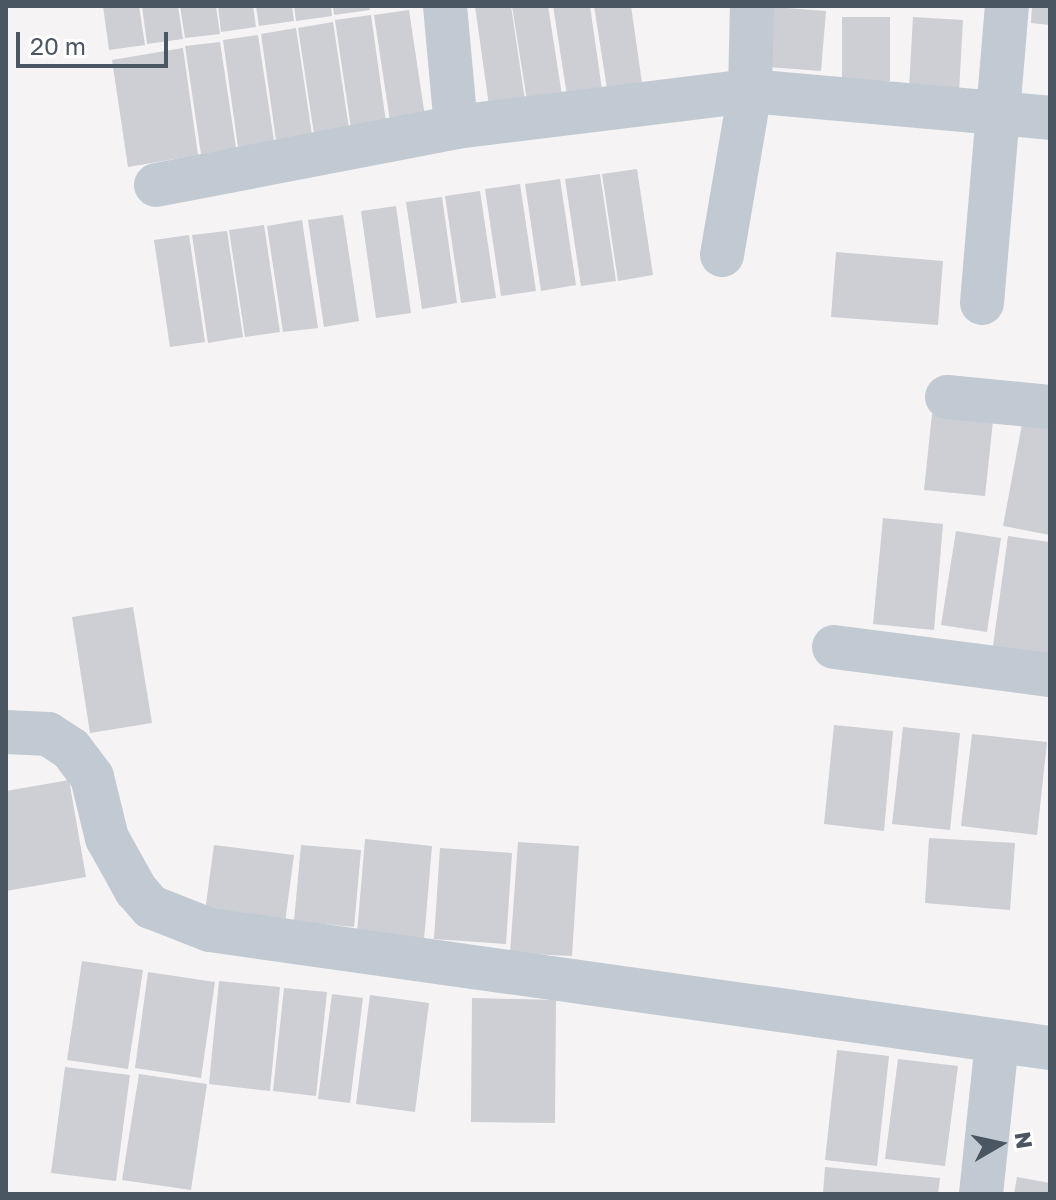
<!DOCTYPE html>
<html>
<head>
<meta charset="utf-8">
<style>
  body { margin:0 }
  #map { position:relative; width:1056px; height:1200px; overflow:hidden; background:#f5f3f3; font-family:"Golos Text",sans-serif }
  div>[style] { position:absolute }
  .building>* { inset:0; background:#cdcfd5 }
  .street>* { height:44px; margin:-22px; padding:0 22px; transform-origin:22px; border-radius:22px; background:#c1cad2 }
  span { translate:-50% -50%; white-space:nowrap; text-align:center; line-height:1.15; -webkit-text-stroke:6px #fff; paint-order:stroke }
  .frame { position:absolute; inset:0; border:8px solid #4a5661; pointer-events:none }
  .north { position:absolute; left:960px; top:1104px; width:80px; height:80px; -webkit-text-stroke:6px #fff; paint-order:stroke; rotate:81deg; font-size:22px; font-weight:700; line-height:32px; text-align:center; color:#4a5661 }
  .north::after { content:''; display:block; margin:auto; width:28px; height:36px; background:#4a5661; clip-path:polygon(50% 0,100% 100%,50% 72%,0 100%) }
  .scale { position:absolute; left:16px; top:32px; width:152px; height:36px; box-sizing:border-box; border:4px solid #4a5661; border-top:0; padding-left:10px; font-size:24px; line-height:28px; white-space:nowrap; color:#4a5661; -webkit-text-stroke:6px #fff; paint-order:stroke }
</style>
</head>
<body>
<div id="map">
  <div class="building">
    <i style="clip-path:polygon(103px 6px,139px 6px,145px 45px,109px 50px)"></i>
    <i style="clip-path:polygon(142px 6px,178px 6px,183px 39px,147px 44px)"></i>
    <i style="clip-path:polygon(180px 6px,216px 6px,220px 34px,185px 38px)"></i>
    <i style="clip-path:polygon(218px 6px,253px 6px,256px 27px,221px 32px)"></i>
    <i style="clip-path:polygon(256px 6px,292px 6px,294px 21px,259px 26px)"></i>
    <i style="clip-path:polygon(294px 6px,331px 6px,332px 16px,296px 21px)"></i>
    <i style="clip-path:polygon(333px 6px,369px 6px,370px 10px,334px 15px)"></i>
    <i style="clip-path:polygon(475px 6px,511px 6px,526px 107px,490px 113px)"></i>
    <i style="clip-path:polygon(512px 6px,548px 6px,563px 102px,528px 107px)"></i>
    <i style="clip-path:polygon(553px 6px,590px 6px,603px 97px,568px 102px)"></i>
    <i style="clip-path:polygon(594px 6px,631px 6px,643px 90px,608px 95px)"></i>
    <i style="clip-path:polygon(1032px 6px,1050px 6px,1050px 25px,1031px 23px)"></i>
    <i style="clip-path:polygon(773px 7px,826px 11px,821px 71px,768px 67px)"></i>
    <i style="clip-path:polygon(409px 10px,425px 117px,390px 121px,374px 15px)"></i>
    <i style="clip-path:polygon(371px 15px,386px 122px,351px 128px,335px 20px)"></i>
    <i style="clip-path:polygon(842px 17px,890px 17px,890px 81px,842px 81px)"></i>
    <i style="clip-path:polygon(913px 17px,963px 20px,959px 92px,909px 89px)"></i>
    <i style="clip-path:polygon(333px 22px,349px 129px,314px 134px,298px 28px)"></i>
    <i style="clip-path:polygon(296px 28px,312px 135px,276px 140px,261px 34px)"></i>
    <i style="clip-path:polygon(258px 35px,274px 141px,238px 147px,223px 40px)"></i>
    <i style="clip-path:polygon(220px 42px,236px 148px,201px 154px,185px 46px)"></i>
    <i style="clip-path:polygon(183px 48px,198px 155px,128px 167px,112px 60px)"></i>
    <i style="clip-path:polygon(637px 169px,653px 275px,618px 281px,602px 174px)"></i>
    <i style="clip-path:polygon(600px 174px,616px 281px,581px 286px,565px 179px)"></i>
    <i style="clip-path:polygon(560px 179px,576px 285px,541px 291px,525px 184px)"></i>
    <i style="clip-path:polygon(520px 184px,536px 291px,501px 296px,485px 189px)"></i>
    <i style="clip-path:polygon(480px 191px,496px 298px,461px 303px,445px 196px)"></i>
    <i style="clip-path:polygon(442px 197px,457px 303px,422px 309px,406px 202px)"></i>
    <i style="clip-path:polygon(396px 206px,411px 313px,376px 318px,361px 211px)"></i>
    <i style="clip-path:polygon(343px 215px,359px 321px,324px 327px,308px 220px)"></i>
    <i style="clip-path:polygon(302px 220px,318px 328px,283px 332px,267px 226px)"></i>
    <i style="clip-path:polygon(264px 225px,280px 332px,245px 337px,229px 230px)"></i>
    <i style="clip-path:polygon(227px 231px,243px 337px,208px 343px,192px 235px)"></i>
    <i style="clip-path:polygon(189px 235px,205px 342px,170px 347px,154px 240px)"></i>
    <i style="clip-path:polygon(836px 252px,943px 261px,938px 325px,831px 317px)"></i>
    <i style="clip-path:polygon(932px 414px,993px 421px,985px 496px,924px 490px)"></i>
    <i style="clip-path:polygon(1023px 419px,1050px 425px,1050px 535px,1003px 526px)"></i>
    <i style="clip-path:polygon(883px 518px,943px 524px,934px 630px,873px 624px)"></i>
    <i style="clip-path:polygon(956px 531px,1001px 538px,987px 632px,941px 625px)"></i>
    <i style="clip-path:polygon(1008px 536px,1050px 542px,1049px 654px,993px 646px)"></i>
    <i style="clip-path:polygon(133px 607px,152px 723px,90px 733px,72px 617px)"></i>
    <i style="clip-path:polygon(834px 725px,893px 731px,884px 831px,824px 824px)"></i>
    <i style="clip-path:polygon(903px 727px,960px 733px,950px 830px,892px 824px)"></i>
    <i style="clip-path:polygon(972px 734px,1047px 742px,1037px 835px,961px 826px)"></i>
    <i style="clip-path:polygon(69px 780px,86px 877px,6px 891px,6px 791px)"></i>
    <i style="clip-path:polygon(929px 838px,1015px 843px,1010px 910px,925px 903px)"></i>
    <i style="clip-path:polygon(365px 839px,432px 846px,424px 940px,357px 934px)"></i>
    <i style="clip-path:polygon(518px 842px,579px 846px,572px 956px,510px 953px)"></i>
    <i style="clip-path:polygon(214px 845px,294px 855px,284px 930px,204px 919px)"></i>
    <i style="clip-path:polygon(301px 845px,361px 850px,354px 927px,294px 921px)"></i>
    <i style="clip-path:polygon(440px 848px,512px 853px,506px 944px,434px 939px)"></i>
    <i style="clip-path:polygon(82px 961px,143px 970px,128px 1069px,67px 1060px)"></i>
    <i style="clip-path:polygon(148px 972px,215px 982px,201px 1078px,135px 1068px)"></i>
    <i style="clip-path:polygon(219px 981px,280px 987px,270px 1091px,209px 1084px)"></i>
    <i style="clip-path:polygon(284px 988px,327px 992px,316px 1096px,273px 1091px)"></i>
    <i style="clip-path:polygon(332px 994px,363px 998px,350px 1103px,318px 1099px)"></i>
    <i style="clip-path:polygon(370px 995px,429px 1003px,415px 1112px,356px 1104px)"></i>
    <i style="clip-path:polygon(472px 998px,556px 1000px,555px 1123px,471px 1122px)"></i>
    <i style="clip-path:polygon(837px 1050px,889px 1056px,877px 1166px,825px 1160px)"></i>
    <i style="clip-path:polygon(898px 1059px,958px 1066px,945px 1166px,885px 1159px)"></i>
    <i style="clip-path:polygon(65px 1067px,130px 1075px,116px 1181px,51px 1173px)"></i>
    <i style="clip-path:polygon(139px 1074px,207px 1084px,191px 1190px,122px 1180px)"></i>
    <i style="clip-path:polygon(825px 1167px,940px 1178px,938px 1194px,823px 1194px)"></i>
    <i style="clip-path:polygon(1017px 1177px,1050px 1183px,1050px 1194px,1014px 1194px)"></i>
  </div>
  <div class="street">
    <i style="left:445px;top:6px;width:121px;rotate:84.8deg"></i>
    <i style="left:156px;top:185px;width:306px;rotate:-10.9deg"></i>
    <i style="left:456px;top:127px;width:296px;rotate:-7deg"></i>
    <i style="left:750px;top:91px;width:301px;rotate:5.1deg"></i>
    <i style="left:722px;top:255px;width:166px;rotate:-80.3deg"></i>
    <i style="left:750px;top:91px;width:85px;rotate:-88.7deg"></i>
    <i style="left:982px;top:303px;width:298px;rotate:-85.2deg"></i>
    <i style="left:947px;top:397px;width:103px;rotate:5.5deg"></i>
    <i style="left:834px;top:647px;width:218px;rotate:7.4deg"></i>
    <i style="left:6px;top:732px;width:42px;rotate:2.7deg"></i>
    <i style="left:48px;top:734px;width:27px;rotate:33deg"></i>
    <i style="left:71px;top:749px;width:35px;rotate:53deg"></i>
    <i style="left:92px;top:777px;width:63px;rotate:76.2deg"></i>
    <i style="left:107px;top:838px;width:60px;rotate:60.9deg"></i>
    <i style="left:136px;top:890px;width:23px;rotate:49deg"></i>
    <i style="left:151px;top:907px;width:63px;rotate:21.3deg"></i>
    <i style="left:210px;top:930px;width:848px;rotate:8deg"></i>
    <i style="left:981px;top:1194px;width:152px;rotate:-84deg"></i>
  </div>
  <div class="frame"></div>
  <div class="north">N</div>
  <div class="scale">20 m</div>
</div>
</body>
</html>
